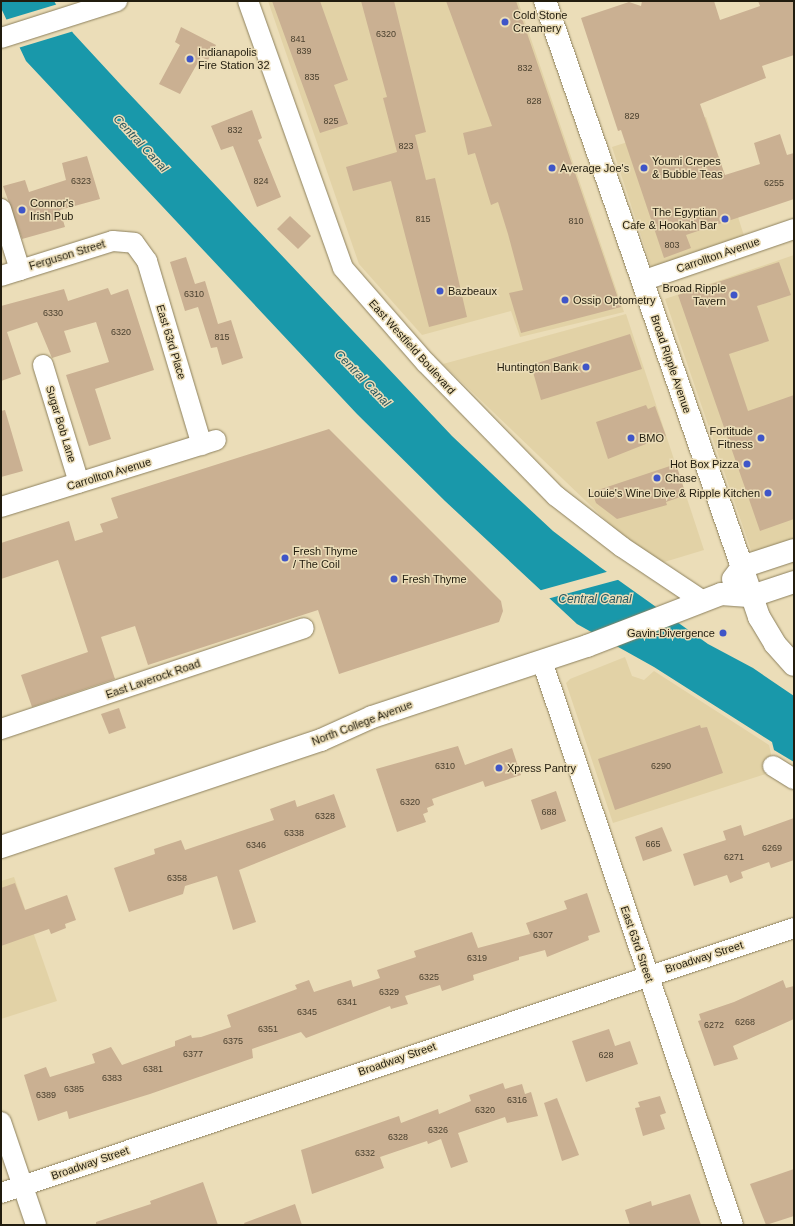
<!DOCTYPE html>
<html>
<head>
<meta charset="utf-8">
<style>
  body { margin:0 }
  #map { position:relative; width:795px; height:1226px; overflow:hidden; background:#ebddb8; font-family:Arial,sans-serif }
  div>[style] { position:absolute }
  .built>* { inset:0; background:#e2d2a6 }
  .water>* { inset:0; background:#1998aa }
  .pier>* { inset:0; background:#ebddb8 }
  .building>* { inset:0; background:#cab092 }
  .roads { filter:drop-shadow(0 0 1px #8d815e) drop-shadow(0 0 1px #8d815e) }
  .minor>* { height:20px; margin:-10px; padding:0 10px; transform-origin:10px; border-radius:10px; background:#fff }
  .tertiary>* { height:22px; margin:-11px; padding:0 11px; transform-origin:11px; border-radius:11px; background:#fff }
  .secondary>* { height:22px; margin:-11px; padding:0 11px; transform-origin:11px; border-radius:11px; background:#fff }
  .dots>* { width:11px; height:11px; translate:-50% -50%; box-sizing:border-box; border:2px solid #ebddb8; border-radius:50% }
  span { translate:-50% -50%; white-space:nowrap; text-align:center; line-height:1.15; -webkit-text-stroke:3px #ebddb8; paint-order:stroke }
  .number-label { font-size:9px; color:#4b412f }
  .number-label span { -webkit-text-stroke-width:0 }
  .poi-label { font-size:11px; color:#211c0e }
  .left { translate:0 -50%; text-align:left }
  .right { translate:-100% -50%; text-align:right }
  .street-label { font-size:11px; color:#211c0e }
  .water-label { font-size:12px; color:#27575f; font-style:italic }
  .frame { position:absolute; inset:0; border:2px solid #211c0e; pointer-events:none }
</style>
</head>
<body>
<div id="map">
  <div class="built">
    <i style="clip-path:polygon(268px 1px,518px 1px,624px 312px,520px 337px,511px 311px,422px 335px,359px 264px)"></i>
    <i style="clip-path:polygon(706px 117px,746px 242px,653px 272px,612px 147px)"></i>
    <i style="clip-path:polygon(794px 255px,794px 542px,753px 556px,665px 299px)"></i>
    <i style="clip-path:polygon(626px 314px,704px 550px,661px 563px,614px 528px,443px 364px)"></i>
    <i style="clip-path:polygon(625px 657px,632px 676px,644px 680px,654px 671px,769px 745px,775px 771px,613px 823px,566px 683px,570px 679px)"></i>
    <i style="clip-path:polygon(14px 877px,57px 1001px,1px 1019px,1px 881px)"></i>
  </div>
  <div class="water">
    <i style="clip-path:polygon(1px 1px,54px 1px,73px 33px,121px 85px,452px 436px,510px 491px,553px 531px,600px 567px,708px 644px,753px 668px,794px 696px,794px 762px,774px 750px,772px 742px,654px 667px,577px 624px,445px 501px,357px 414px,26px 61px,1px 8px)"></i>
  </div>
  <div class="pier">
    <i style="clip-path:polygon(58px 4px,74px 31px,18px 48px,5px 20px)"></i>
    <i style="clip-path:polygon(610px 571px,621px 579px,547px 599px,538px 591px)"></i>
  </div>
  <div class="building">
    <i style="clip-path:polygon(272px 1px,320px 1px,348px 80px,334px 85px,348px 124px,320px 133px)"></i>
    <i style="clip-path:polygon(361px 1px,394px 1px,426px 132px,415px 135px,426px 180px,435px 178px,467px 317px,429px 327px,391px 181px,353px 191px,346px 167px,397px 152px,383px 98px,387px 97px)"></i>
    <i style="clip-path:polygon(446px 1px,516px 1px,621px 307px,521px 333px,509px 293px,523px 290px,508px 234px,498px 202px,491px 205px,475px 153px,468px 155px,463px 133px,492px 126px)"></i>
    <i style="clip-path:polygon(642px 1px,714px 1px,720px 20px,760px 6px,758px 1px,794px 1px,794px 55px,762px 66px,766px 78px,700px 104px,725px 175px,760px 164px,754px 143px,780px 134px,787px 155px,794px 153px,794px 199px,686px 235px,691px 248px,664px 258px,621px 130px,618px 131px,581px 18px,629px 2px,641px 6px)"></i>
    <i style="clip-path:polygon(181px 27px,216px 45px,208px 60px,201px 57px,180px 94px,159px 84px,180px 45px,175px 42px)"></i>
    <i style="clip-path:polygon(252px 110px,262px 138px,258px 140px,281px 197px,257px 207px,233px 146px,221px 150px,211px 126px)"></i>
    <i style="clip-path:polygon(87px 156px,100px 199px,60px 210px,65px 227px,22px 239px,3px 186px,25px 180px,29px 192px,66px 180px,62px 163px)"></i>
    <i style="clip-path:polygon(290px 216px,311px 236px,298px 249px,277px 229px)"></i>
    <i style="clip-path:polygon(186px 257px,195px 284px,205px 281px,218px 324px,231px 320px,243px 358px,222px 365px,217px 347px,211px 348px,198px 307px,185px 311px,170px 262px)"></i>
    <i style="clip-path:polygon(779px 262px,791px 295px,757px 306px,769px 341px,729px 354px,748px 411px,794px 395px,794px 519px,760px 531px,678px 295px)"></i>
    <i style="clip-path:polygon(108px 288px,111px 295px,128px 289px,154px 370px,95px 389px,111px 439px,89px 446px,66px 375px,109px 362px,96px 322px,64px 331px,71px 352px,52px 358px,37px 322px,7px 332px,21px 374px,1px 381px,1px 306px,64px 289px,68px 301px)"></i>
    <i style="clip-path:polygon(630px 334px,642px 369px,541px 400px,531px 365px)"></i>
    <i style="clip-path:polygon(646px 405px,648px 409px,655px 406px,666px 436px,608px 459px,596px 422px)"></i>
    <i style="clip-path:polygon(5px 410px,23px 471px,1px 477px,1px 411px)"></i>
    <i style="clip-path:polygon(329px 429px,501px 601px,503px 611px,499px 622px,339px 674px,318px 610px,148px 665px,135px 626px,101px 637px,115px 679px,32px 707px,21px 675px,88px 652px,58px 560px,1px 579px,1px 543px,69px 521px,75px 541px,103px 532px,100px 524px,118px 518px,111px 498px)"></i>
    <i style="clip-path:polygon(676px 464px,686px 495px,666px 502px,667px 505px,617px 519px,596px 503px,592px 492px)"></i>
    <i style="clip-path:polygon(119px 708px,126px 728px,109px 734px,101px 714px)"></i>
    <i style="clip-path:polygon(700px 725px,701px 728px,707px 727px,723px 773px,615px 810px,598px 759px)"></i>
    <i style="clip-path:polygon(458px 746px,465px 765px,512px 748px,521px 775px,485px 787px,483px 781px,432px 799px,434px 805px,427px 808px,428px 812px,423px 814px,426px 822px,397px 832px,376px 769px)"></i>
    <i style="clip-path:polygon(556px 791px,566px 821px,541px 830px,531px 800px)"></i>
    <i style="clip-path:polygon(334px 794px,346px 827px,239px 870px,256px 922px,233px 930px,217px 876px,185px 886px,183px 894px,129px 912px,114px 868px,155px 854px,154px 849px,181px 840px,185px 850px,274px 820px,270px 809px,295px 800px,297px 807px)"></i>
    <i style="clip-path:polygon(794px 818px,794px 860px,771px 868px,769px 862px,741px 872px,743px 878px,730px 883px,727px 875px,694px 886px,683px 854px,726px 840px,723px 831px,741px 825px,744px 836px)"></i>
    <i style="clip-path:polygon(662px 827px,672px 851px,643px 861px,635px 837px)"></i>
    <i style="clip-path:polygon(15px 883px,25px 910px,67px 895px,76px 920px,65px 924px,66px 928px,51px 934px,49px 929px,1px 946px,1px 888px)"></i>
    <i style="clip-path:polygon(587px 893px,600px 932px,588px 936px,589px 940px,547px 957px,545px 950px,519px 957px,519px 960px,473px 975px,474px 980px,442px 991px,440px 985px,405px 996px,408px 1004px,391px 1009px,390px 1006px,306px 1038px,301px 1032px,252px 1049px,253px 1058px,150px 1094px,69px 1119px,67px 1111px,38px 1121px,24px 1075px,46px 1067px,50px 1077px,95px 1063px,92px 1054px,111px 1047px,122px 1065px,175px 1046px,175px 1041px,191px 1035px,192px 1038px,201px 1037px,231px 1027px,227px 1015px,297px 989px,295px 985px,309px 980px,314px 992px,351px 980px,353px 987px,380px 978px,377px 970px,416px 957px,414px 951px,472px 932px,478px 948px,530px 934px,526px 923px,567px 909px,564px 901px)"></i>
    <i style="clip-path:polygon(783px 980px,786px 988px,794px 986px,794px 1019px,733px 1046px,738px 1059px,714px 1066px,698px 1021px,701px 1020px,699px 1014px,734px 1002px)"></i>
    <i style="clip-path:polygon(609px 1029px,615px 1046px,630px 1041px,638px 1064px,586px 1082px,572px 1041px)"></i>
    <i style="clip-path:polygon(503px 1083px,505px 1089px,522px 1084px,525px 1094px,531px 1092px,538px 1116px,507px 1123px,505px 1117px,458px 1133px,468px 1162px,451px 1168px,441px 1139px,428px 1144px,427px 1141px,380px 1157px,384px 1168px,312px 1194px,301px 1150px,399px 1116px,401px 1123px,438px 1109px,439px 1114px,471px 1101px,469px 1095px)"></i>
    <i style="clip-path:polygon(660px 1096px,666px 1113px,660px 1115px,665px 1129px,643px 1136px,635px 1108px,640px 1107px,638px 1102px)"></i>
    <i style="clip-path:polygon(557px 1098px,579px 1155px,562px 1161px,544px 1103px)"></i>
    <i style="clip-path:polygon(794px 1169px,794px 1216px,766px 1225px,750px 1184px)"></i>
    <i style="clip-path:polygon(203px 1182px,218px 1225px,96px 1225px,96px 1222px,151px 1204px,150px 1201px)"></i>
    <i style="clip-path:polygon(690px 1194px,701px 1225px,630px 1225px,625px 1210px,651px 1201px,652px 1206px)"></i>
    <i style="clip-path:polygon(295px 1204px,302px 1225px,245px 1225px,244px 1223px)"></i>
  </div>
  <div class="roads">
    <div class="minor">
      <i style="left:248px;top:1px;width:283px;rotate:70.4deg"></i>
      <i style="left:343px;top:268px;width:126px;rotate:48.9deg"></i>
      <i style="left:426px;top:363px;width:186px;rotate:45.7deg"></i>
      <i style="left:556px;top:496px;width:83px;rotate:37.7deg"></i>
      <i style="left:622px;top:547px;width:97px;rotate:33.7deg"></i>
      <i style="left:1px;top:38px;width:122px;rotate:-17.7deg"></i>
      <i style="left:1px;top:209px;width:64px;rotate:72.7deg"></i>
      <i style="left:1px;top:276px;width:117px;rotate:-17.4deg"></i>
      <i style="left:113px;top:241px;width:21px;rotate:5deg"></i>
      <i style="left:134px;top:243px;width:22px;rotate:54deg"></i>
      <i style="left:147px;top:261px;width:192px;rotate:73.4deg"></i>
      <i style="left:642px;top:281px;width:161px;rotate:-18.9deg"></i>
      <i style="left:43px;top:365px;width:123px;rotate:73deg"></i>
      <i style="left:1px;top:507px;width:225px;rotate:-17.3deg"></i>
      <i style="left:542px;top:661px;width:595px;rotate:71.29deg"></i>
      <i style="left:1px;top:729px;width:319px;rotate:-18.4deg"></i>
      <i style="left:773px;top:766px;width:25px;rotate:32deg"></i>
      <i style="left:1px;top:1122px;width:109px;rotate:71.2deg"></i>
      <i style="left:1px;top:1193px;width:836px;rotate:-18.48deg"></i>
    </div>
    <div class="tertiary">
      <i style="left:545px;top:1px;width:599px;rotate:70.81deg"></i>
    </div>
    <div class="secondary">
      <i style="left:742px;top:567px;width:53px;rotate:71.2deg"></i>
      <i style="left:759px;top:617px;width:31px;rotate:59deg"></i>
      <i style="left:775px;top:644px;width:28px;rotate:48deg"></i>
      <i style="left:733px;top:579px;width:15px;rotate:-53deg"></i>
      <i style="left:742px;top:567px;width:55px;rotate:-18.1deg"></i>
      <i style="left:1px;top:847px;width:337px;rotate:-18.5deg"></i>
      <i style="left:321px;top:740px;width:56px;rotate:-24.3deg"></i>
      <i style="left:372px;top:717px;width:226px;rotate:-18.3deg"></i>
      <i style="left:587px;top:646px;width:144px;rotate:-21.2deg"></i>
      <i style="left:721px;top:594px;width:31px;rotate:4deg"></i>
      <i style="left:752px;top:596px;width:44px;rotate:-18.4deg"></i>
    </div>
  </div>
  <div class="dots">
    <i style="left:505px;top:22px;background:#3f55c8"></i>
    <i style="left:190px;top:59px;background:#3f55c8"></i>
    <i style="left:552px;top:168px;background:#3f55c8"></i>
    <i style="left:644px;top:168px;background:#3f55c8"></i>
    <i style="left:22px;top:210px;background:#3f55c8"></i>
    <i style="left:725px;top:219px;background:#3f55c8"></i>
    <i style="left:440px;top:291px;background:#3f55c8"></i>
    <i style="left:734px;top:295px;background:#3f55c8"></i>
    <i style="left:565px;top:300px;background:#3f55c8"></i>
    <i style="left:586px;top:367px;background:#3f55c8"></i>
    <i style="left:631px;top:438px;background:#3f55c8"></i>
    <i style="left:761px;top:438px;background:#3f55c8"></i>
    <i style="left:747px;top:464px;background:#3f55c8"></i>
    <i style="left:657px;top:478px;background:#3f55c8"></i>
    <i style="left:768px;top:493px;background:#3f55c8"></i>
    <i style="left:285px;top:558px;background:#3f55c8"></i>
    <i style="left:394px;top:579px;background:#3f55c8"></i>
    <i style="left:723px;top:633px;background:#3f55c8"></i>
    <i style="left:499px;top:768px;background:#3f55c8"></i>
  </div>
  <div class="number-label">
    <span style="left:386px;top:34px">6320</span>
    <span style="left:298px;top:39px">841</span>
    <span style="left:304px;top:51px">839</span>
    <span style="left:525px;top:68px">832</span>
    <span style="left:312px;top:77px">835</span>
    <span style="left:534px;top:101px">828</span>
    <span style="left:632px;top:116px">829</span>
    <span style="left:331px;top:121px">825</span>
    <span style="left:235px;top:130px">832</span>
    <span style="left:406px;top:146px">823</span>
    <span style="left:81px;top:181px">6323</span>
    <span style="left:261px;top:181px">824</span>
    <span style="left:774px;top:183px">6255</span>
    <span style="left:423px;top:219px">815</span>
    <span style="left:576px;top:221px">810</span>
    <span style="left:672px;top:245px">803</span>
    <span style="left:194px;top:294px">6310</span>
    <span style="left:53px;top:313px">6330</span>
    <span style="left:121px;top:332px">6320</span>
    <span style="left:222px;top:337px">815</span>
    <span style="left:445px;top:766px">6310</span>
    <span style="left:661px;top:766px">6290</span>
    <span style="left:410px;top:802px">6320</span>
    <span style="left:549px;top:812px">688</span>
    <span style="left:325px;top:816px">6328</span>
    <span style="left:294px;top:833px">6338</span>
    <span style="left:653px;top:844px">665</span>
    <span style="left:256px;top:845px">6346</span>
    <span style="left:772px;top:848px">6269</span>
    <span style="left:734px;top:857px">6271</span>
    <span style="left:177px;top:878px">6358</span>
    <span style="left:543px;top:935px">6307</span>
    <span style="left:477px;top:958px">6319</span>
    <span style="left:429px;top:977px">6325</span>
    <span style="left:389px;top:992px">6329</span>
    <span style="left:347px;top:1002px">6341</span>
    <span style="left:307px;top:1012px">6345</span>
    <span style="left:745px;top:1022px">6268</span>
    <span style="left:714px;top:1025px">6272</span>
    <span style="left:268px;top:1029px">6351</span>
    <span style="left:233px;top:1041px">6375</span>
    <span style="left:193px;top:1054px">6377</span>
    <span style="left:606px;top:1055px">628</span>
    <span style="left:153px;top:1069px">6381</span>
    <span style="left:112px;top:1078px">6383</span>
    <span style="left:74px;top:1089px">6385</span>
    <span style="left:46px;top:1095px">6389</span>
    <span style="left:517px;top:1100px">6316</span>
    <span style="left:485px;top:1110px">6320</span>
    <span style="left:438px;top:1130px">6326</span>
    <span style="left:398px;top:1137px">6328</span>
    <span style="left:365px;top:1153px">6332</span>
  </div>
  <div class="poi-label">
    <span class="left" style="left:513px;top:22px">Cold Stone<br>Creamery</span>
    <span class="left" style="left:198px;top:59px">Indianapolis<br>Fire Station 32</span>
    <span class="left" style="left:652px;top:168px">Youmi Crepes<br>&amp; Bubble Teas</span>
    <span class="left" style="left:560px;top:168px">Average Joe's</span>
    <span class="left" style="left:30px;top:210px">Connor's<br>Irish Pub</span>
    <span class="right" style="left:717px;top:219px">The Egyptian<br>Cafe &amp; Hookah Bar</span>
    <span class="right" style="left:726px;top:295px">Broad Ripple<br>Tavern</span>
    <span class="left" style="left:448px;top:291px">Bazbeaux</span>
    <span class="left" style="left:573px;top:300px">Ossip Optometry</span>
    <span class="right" style="left:578px;top:367px">Huntington Bank</span>
    <span class="right" style="left:753px;top:438px">Fortitude<br>Fitness</span>
    <span class="left" style="left:639px;top:438px">BMO</span>
    <span class="right" style="left:739px;top:464px">Hot Box Pizza</span>
    <span class="left" style="left:665px;top:478px">Chase</span>
    <span class="right" style="left:760px;top:493px">Louie's Wine Dive &amp; Ripple Kitchen</span>
    <span class="left" style="left:293px;top:558px">Fresh Thyme<br>/ The Coil</span>
    <span class="left" style="left:402px;top:579px">Fresh Thyme</span>
    <span class="right" style="left:715px;top:633px">Gavin-Divergence</span>
    <span class="left" style="left:507px;top:768px">Xpress Pantry</span>
  </div>
  <div class="street-label">
    <span style="left:67px;top:255px;rotate:-17deg">Ferguson Street</span>
    <span style="left:718px;top:255px;rotate:-19deg">Carrollton Avenue</span>
    <span style="left:171px;top:342px;rotate:73deg">East 63rd Place</span>
    <span style="left:412px;top:347px;rotate:48deg">East Westfield Boulevard</span>
    <span style="left:671px;top:364px;rotate:71deg">Broad Ripple Avenue</span>
    <span style="left:61px;top:424px;rotate:73deg">Sugar Bob Lane</span>
    <span style="left:109px;top:474px;rotate:-17deg">Carrollton Avenue</span>
    <span style="left:153px;top:679px;rotate:-19deg">East Laverock Road</span>
    <span style="left:362px;top:723px;rotate:-21deg">North College Avenue</span>
    <span style="left:637px;top:944px;rotate:71deg">East 63rd Street</span>
    <span style="left:704px;top:957px;rotate:-18deg">Broadway Street</span>
    <span style="left:397px;top:1059px;rotate:-19deg">Broadway Street</span>
    <span style="left:90px;top:1163px;rotate:-19deg">Broadway Street</span>
  </div>
  <div class="water-label">
    <span style="left:140px;top:144px;rotate:47deg">Central Canal</span>
    <span style="left:362px;top:379px;rotate:46deg">Central Canal</span>
    <span style="left:595px;top:600px">Central Canal</span>
  </div>
  <div class="frame"></div>
</div>
</body>
</html>
